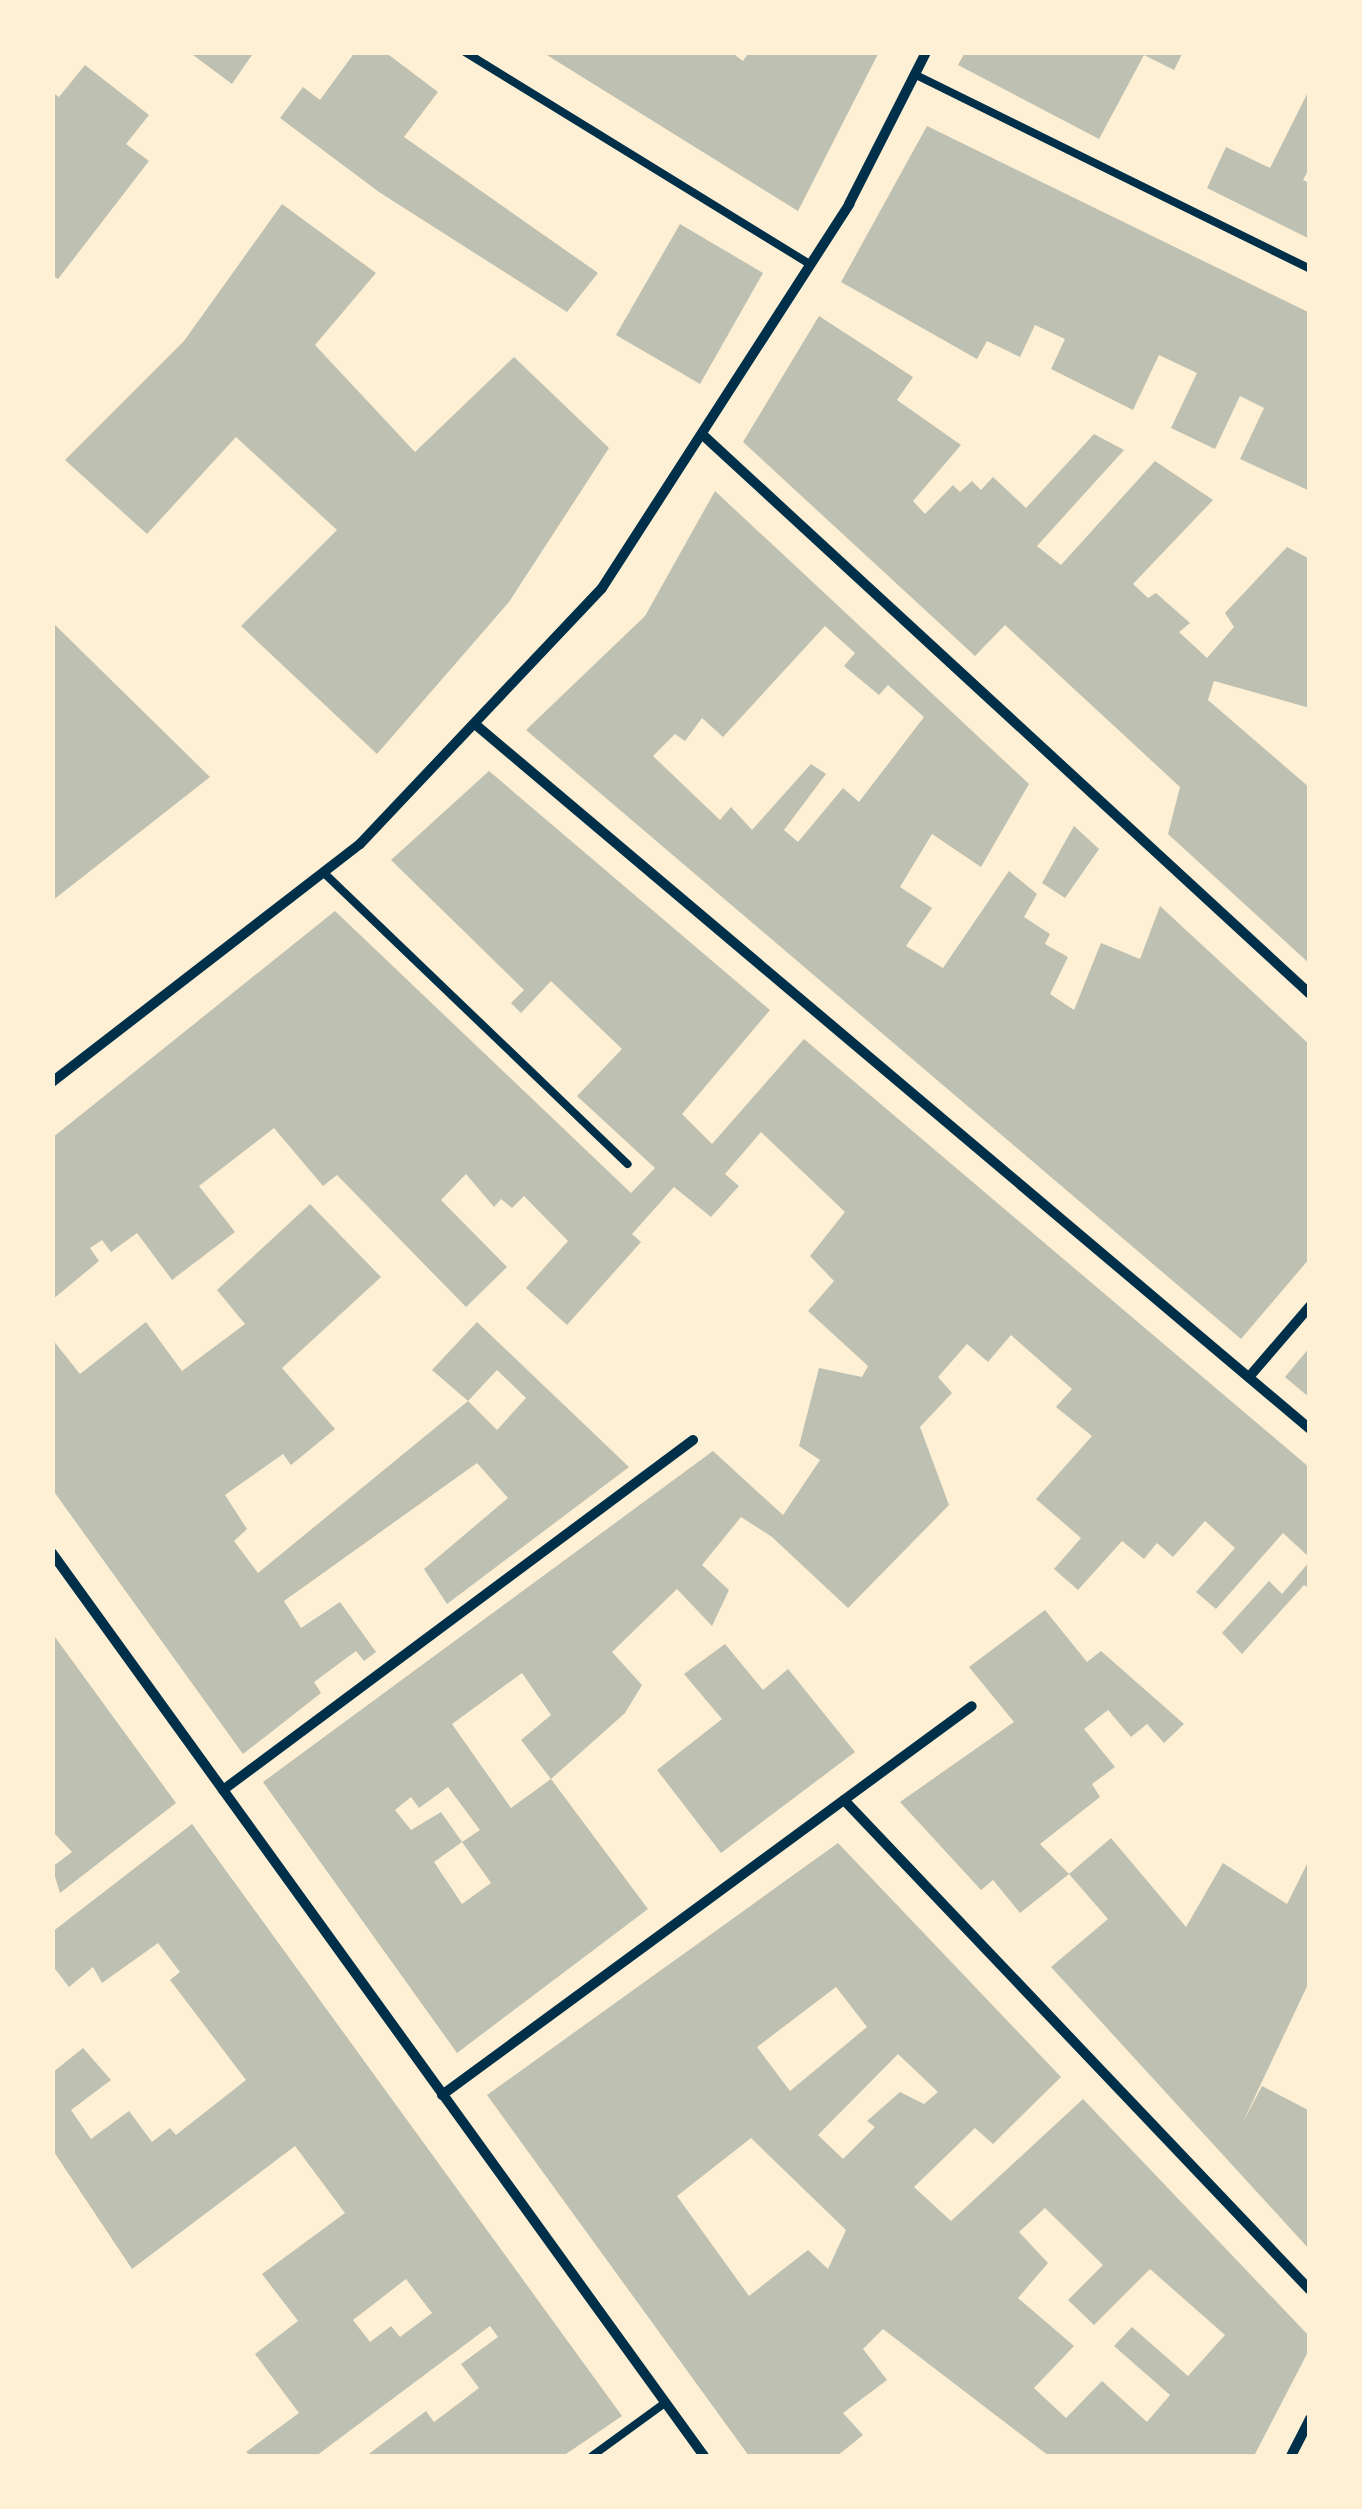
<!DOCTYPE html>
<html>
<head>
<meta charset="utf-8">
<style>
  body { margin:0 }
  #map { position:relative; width:1362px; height:2509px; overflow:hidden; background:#fdf0d5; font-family:"Sofia Sans Condensed",sans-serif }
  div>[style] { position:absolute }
  .building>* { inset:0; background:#bec0b2 }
  .service>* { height:8px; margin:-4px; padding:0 4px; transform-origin:4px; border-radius:4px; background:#003049 }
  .minor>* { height:10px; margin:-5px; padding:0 5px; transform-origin:5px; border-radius:5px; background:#003049 }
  span { translate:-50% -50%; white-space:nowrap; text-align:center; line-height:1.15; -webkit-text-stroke:8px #fdf0d5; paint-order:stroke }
  .frame { position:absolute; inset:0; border:55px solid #fdf0d5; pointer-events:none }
</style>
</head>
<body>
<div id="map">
  <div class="building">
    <i style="clip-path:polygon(189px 52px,254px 52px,232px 84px)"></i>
    <i style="clip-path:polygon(355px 52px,385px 52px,438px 92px,404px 137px,598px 273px,567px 312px,379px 192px,280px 118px,303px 87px,320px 100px)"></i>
    <i style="clip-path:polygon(542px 52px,731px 52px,743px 61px,749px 52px,879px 52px,798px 211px)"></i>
    <i style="clip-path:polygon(965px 52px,1183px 52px,1174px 70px,1144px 55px,1099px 139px,958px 65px)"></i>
    <i style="clip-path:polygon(85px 65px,149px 115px,126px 144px,149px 161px,58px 279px,52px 275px,52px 92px,59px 97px)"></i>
    <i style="clip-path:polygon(1310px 88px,1310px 167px,1303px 180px,1310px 183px,1310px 239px,1207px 188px,1226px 147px,1270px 168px)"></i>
    <i style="clip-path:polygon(927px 126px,1310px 313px,1310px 491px,1240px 459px,1264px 408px,1240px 396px,1215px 449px,1171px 428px,1197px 373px,1159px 355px,1133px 410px,1051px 369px,1065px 339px,1035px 325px,1020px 357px,987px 341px,977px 359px,841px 282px)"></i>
    <i style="clip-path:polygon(282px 204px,376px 273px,315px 345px,415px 452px,514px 357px,609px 448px,509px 602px,377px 754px,241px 626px,337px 530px,236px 437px,147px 534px,65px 460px,184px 341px)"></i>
    <i style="clip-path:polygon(680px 224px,763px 273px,700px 384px,616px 335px)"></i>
    <i style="clip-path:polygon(819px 316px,913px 377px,897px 400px,961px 445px,913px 501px,925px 514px,953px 485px,960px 492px,972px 481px,981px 490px,993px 477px,1026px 508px,1094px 434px,1124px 450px,1037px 546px,1061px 565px,1155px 461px,1213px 500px,1133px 584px,1148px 598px,1156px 593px,1190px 623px,1179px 632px,1207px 658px,1234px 627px,1225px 613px,1287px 547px,1310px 559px,1310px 708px,1214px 681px,1208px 700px,1310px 788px,1310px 964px,1168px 834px,1180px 787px,1005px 625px,975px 656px,743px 442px)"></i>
    <i style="clip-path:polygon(evenodd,715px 491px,1029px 784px,981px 867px,932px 834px,900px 887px,932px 908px,906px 946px,943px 968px,1009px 871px,1037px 894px,1024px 917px,1050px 934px,1045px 944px,1068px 957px,1050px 994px,1074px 1010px,1101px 943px,1140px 959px,1160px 906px,1310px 1045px,1310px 1258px,1241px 1339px,526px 730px,645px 616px,715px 491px,825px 626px,855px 653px,844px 666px,879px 695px,888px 685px,924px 717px,859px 802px,843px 788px,798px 842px,784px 830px,826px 774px,811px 764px,752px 830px,731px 807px,720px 820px,653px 756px,675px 734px,685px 741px,702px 718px,723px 737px,825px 626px)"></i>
    <i style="clip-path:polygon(52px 622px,210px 777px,52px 901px)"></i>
    <i style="clip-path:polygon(evenodd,489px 771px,770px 1010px,682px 1114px,712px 1144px,804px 1039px,1310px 1468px,1310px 1558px,1283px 1533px,1216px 1609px,1196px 1592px,1235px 1548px,1205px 1521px,1173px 1557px,1157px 1543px,1144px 1559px,1122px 1541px,1078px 1590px,1054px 1569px,1081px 1538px,1036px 1499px,1092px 1436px,1056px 1407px,1072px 1389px,1011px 1335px,988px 1362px,967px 1344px,938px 1377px,952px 1393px,920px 1427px,949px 1505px,848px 1608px,772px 1537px,741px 1517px,702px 1565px,729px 1590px,712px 1626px,677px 1589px,612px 1652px,642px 1685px,625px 1713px,551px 1779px,521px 1740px,551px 1715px,522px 1673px,452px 1724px,511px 1808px,551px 1779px,648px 1909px,457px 2053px,263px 1782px,713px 1451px,783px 1515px,820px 1460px,799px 1446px,819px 1368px,862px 1377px,868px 1366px,808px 1311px,834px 1281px,810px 1256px,845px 1212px,761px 1132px,725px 1174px,739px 1186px,711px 1217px,674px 1187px,632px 1234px,641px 1242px,567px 1325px,526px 1288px,568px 1241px,524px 1196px,512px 1208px,501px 1199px,494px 1207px,466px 1174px,441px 1200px,507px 1267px,466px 1307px,337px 1175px,323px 1186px,274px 1128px,199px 1186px,235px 1232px,172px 1280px,137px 1233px,111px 1252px,102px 1240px,90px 1248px,99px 1261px,52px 1300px,52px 1138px,335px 911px,631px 1193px,655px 1168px,577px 1096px,622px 1049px,551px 981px,521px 1013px,511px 1003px,524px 990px,391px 860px,489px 771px,448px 1787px,480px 1830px,462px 1842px,491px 1883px,462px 1904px,434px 1862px,462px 1842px,441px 1812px,411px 1830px,395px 1810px,411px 1797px,419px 1808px,448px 1787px)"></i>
    <i style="clip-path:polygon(1074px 826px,1099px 849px,1065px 898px,1042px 883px)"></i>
    <i style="clip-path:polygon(310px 1204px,381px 1277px,282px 1368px,335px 1429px,291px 1465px,283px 1454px,225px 1495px,247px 1529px,234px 1541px,258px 1573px,468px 1401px,497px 1430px,526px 1398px,497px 1370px,468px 1401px,432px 1370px,477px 1322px,629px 1467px,447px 1604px,424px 1569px,508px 1498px,477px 1463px,284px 1601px,301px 1628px,340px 1602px,376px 1652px,364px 1661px,356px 1651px,314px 1682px,321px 1693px,243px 1754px,52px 1489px,52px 1339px,80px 1374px,146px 1322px,182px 1371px,245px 1324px,217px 1290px)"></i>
    <i style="clip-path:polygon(1310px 1347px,1310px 1398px,1285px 1377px)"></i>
    <i style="clip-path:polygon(1310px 1561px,1310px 1589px,1304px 1585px,1242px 1654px,1222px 1633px,1269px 1581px,1282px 1594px)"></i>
    <i style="clip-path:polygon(1045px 1610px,1087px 1662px,1101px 1651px,1184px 1724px,1164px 1743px,1147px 1724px,1131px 1737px,1108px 1710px,1084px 1729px,1115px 1767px,1092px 1784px,1100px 1797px,1040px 1844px,1069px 1874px,1020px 1913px,993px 1880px,981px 1890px,900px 1802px,1014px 1722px,969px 1667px)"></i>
    <i style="clip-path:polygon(52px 1633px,176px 1803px,60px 1893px,52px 1867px,72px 1852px,52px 1831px)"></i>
    <i style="clip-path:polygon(725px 1644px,763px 1690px,788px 1669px,855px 1752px,721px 1853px,657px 1770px,722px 1719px,684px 1674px)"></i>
    <i style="clip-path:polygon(evenodd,192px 1824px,622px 2416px,563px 2456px,366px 2456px,426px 2411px,434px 2422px,479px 2388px,461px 2364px,498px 2337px,490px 2326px,316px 2456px,250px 2456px,246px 2452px,299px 2413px,255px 2354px,298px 2321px,262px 2274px,345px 2213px,295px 2146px,132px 2269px,52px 2149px,52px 2073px,83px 2048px,111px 2080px,71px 2110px,91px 2139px,129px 2111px,152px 2142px,170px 2128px,176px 2135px,246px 2080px,170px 1980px,180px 1972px,158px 1943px,102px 1983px,93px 1967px,69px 1987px,52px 1965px,52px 1932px,192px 1824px,406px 2279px,432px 2313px,400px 2337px,391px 2326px,370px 2342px,353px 2320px,406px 2279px)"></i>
    <i style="clip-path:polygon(1111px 1838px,1186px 1927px,1223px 1863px,1287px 1904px,1310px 1858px,1310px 1980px,1242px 2124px,1262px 2086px,1310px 2111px,1310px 2250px,1051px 1967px,1108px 1919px,1069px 1874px)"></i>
    <i style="clip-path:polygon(evenodd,838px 1843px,1061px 2077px,993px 2144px,975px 2128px,914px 2187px,951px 2221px,1083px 2099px,1310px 2337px,1310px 2348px,1254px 2456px,1049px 2456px,883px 2329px,863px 2349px,887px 2380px,843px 2413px,863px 2435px,837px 2456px,749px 2456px,487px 2095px,838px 1843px,836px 1987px,867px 2027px,790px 2091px,757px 2047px,836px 1987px,838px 1843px,898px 2054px,938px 2092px,924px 2104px,900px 2092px,867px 2121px,875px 2127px,843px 2159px,818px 2135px,898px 2054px,838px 1843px,751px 2138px,846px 2230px,828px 2269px,808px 2250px,749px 2296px,677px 2196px,751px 2138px,838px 1843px,1045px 2208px,1103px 2265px,1068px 2300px,1094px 2325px,1150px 2269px,1225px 2335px,1188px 2376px,1132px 2327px,1114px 2346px,1170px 2395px,1147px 2422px,1102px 2381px,1066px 2418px,1034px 2388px,1074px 2346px,1018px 2298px,1048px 2263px,1019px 2232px,1045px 2208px)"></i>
  </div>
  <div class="service">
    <i style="left:465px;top:52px;width:406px;rotate:31.6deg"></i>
    <i style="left:914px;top:74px;width:441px;rotate:26.2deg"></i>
    <i style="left:323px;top:872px;width:422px;rotate:43.8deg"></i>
    <i style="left:592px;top:2456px;width:90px;rotate:-36deg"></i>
  </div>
  <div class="minor">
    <i style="left:704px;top:436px;width:824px;rotate:42.64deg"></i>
    <i style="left:476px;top:725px;width:1091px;rotate:40.17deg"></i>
    <i style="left:52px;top:1082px;width:389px;rotate:-37.7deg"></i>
    <i style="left:360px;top:844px;width:352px;rotate:-46.6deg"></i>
    <i style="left:602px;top:588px;width:457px;rotate:-57.2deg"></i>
    <i style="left:849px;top:204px;width:170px;rotate:-63.1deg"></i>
    <i style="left:1249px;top:1377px;width:94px;rotate:-49.3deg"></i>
    <i style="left:52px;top:1553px;width:1114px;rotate:54.17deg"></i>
    <i style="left:223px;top:1790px;width:586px;rotate:-36.67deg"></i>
    <i style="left:844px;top:1800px;width:676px;rotate:46.44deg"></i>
    <i style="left:442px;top:2095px;width:657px;rotate:-36.28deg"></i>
    <i style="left:1291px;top:2456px;width:42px;rotate:-62.8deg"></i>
  </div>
  <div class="frame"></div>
</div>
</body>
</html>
